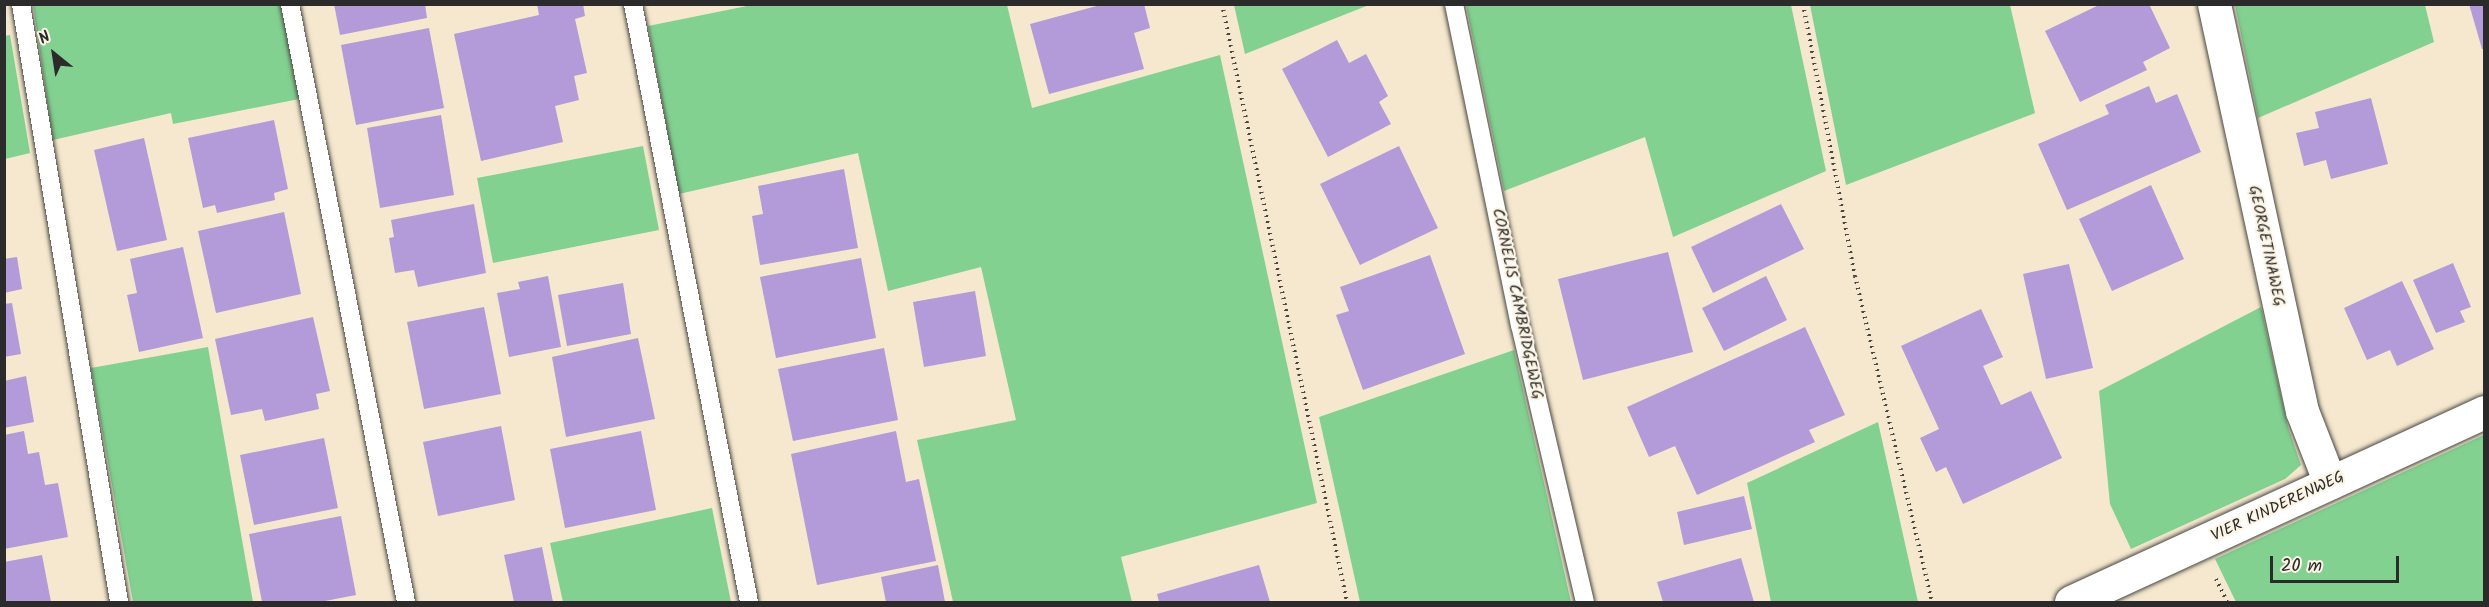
<!DOCTYPE html>
<html>
<head>
<meta charset="utf-8">
<style>
  body { margin:0 }
  #map { position:relative; width:2489px; height:607px; overflow:hidden; background:#f5e8ce; font-family:Kalam,sans-serif }
  div>[style] { position:absolute }
  .green>* { inset:0; background:#82d191 }
  .building>* { inset:0; background:#b39ad8 }
  .path>* { height:4px; margin-top:-2px; transform-origin:0; background:repeating-linear-gradient(90deg,#494743 0 1.5px,transparent 0 6px) }
  .roads { filter:drop-shadow(0 0 2px #494743) drop-shadow(0 0 2px #494743) }
  .lane>* { height:18px; margin:-9px; padding:0 9px; transform-origin:9px; border-radius:9px; background:#fff }
  .street>* { height:33px; margin:-16.5px; padding:0 16.5px; transform-origin:16.5px; border-radius:16.5px; background:#fff }
  span { translate:-50% -50%; white-space:nowrap; text-align:center; line-height:1.15; -webkit-text-stroke:4.5px #fcf5e5; paint-order:stroke }
  .street-label { font-size:16px; color:#2b2b2b }
  .frame { position:absolute; inset:0; border:6px solid #2b2b2b; pointer-events:none }
  .north { position:absolute; left:24px; top:24px; width:60px; height:60px; -webkit-text-stroke:4px #fcf5e5; paint-order:stroke; rotate:330deg; font-size:16px; font-weight:700; line-height:24px; text-align:center; color:#2b2b2b }
  .north::after { content:''; display:block; margin:auto; width:21px; height:27px; background:#2b2b2b; clip-path:polygon(50% 0,100% 100%,50% 72%,0 100%) }
  .scale { position:absolute; left:2270px; top:556px; width:129px; height:27px; box-sizing:border-box; border:3px solid #2b2b2b; border-top:0; padding-left:8px; font-size:18px; line-height:21px; white-space:nowrap; color:#2b2b2b; -webkit-text-stroke:4px #fcf5e5; paint-order:stroke }
</style>
</head>
<body>
<div id="map">
  <div class="green">
    <i style="clip-path:polygon(33px 5px,281px 5px,299px 99px,173px 124px,171px 113px,53px 140px)"></i>
    <i style="clip-path:polygon(752px 5px,1007px 5px,1032px 108px,1220px 55px,1317px 503px,1121px 557px,1132px 602px,953px 602px,917px 440px,1016px 420px,981px 267px,888px 291px,858px 153px,679px 194px,648px 26px)"></i>
    <i style="clip-path:polygon(1234px 5px,1234px 4px,1369px 5px,1245px 54px)"></i>
    <i style="clip-path:polygon(1466px 5px,1791px 5px,1826px 171px,1673px 237px,1645px 137px,1504px 191px)"></i>
    <i style="clip-path:polygon(1810px 5px,2010px 5px,2035px 113px,1846px 185px)"></i>
    <i style="clip-path:polygon(2235px 5px,2425px 5px,2434px 42px,2258px 118px)"></i>
    <i style="clip-path:polygon(10px 35px,30px 153px,5px 159px,4px 36px)"></i>
    <i style="clip-path:polygon(643px 146px,659px 230px,493px 263px,477px 178px)"></i>
    <i style="clip-path:polygon(2261px 307px,2288px 427px,2301px 465px,2285px 479px,2131px 549px,2110px 504px,2099px 391px)"></i>
    <i style="clip-path:polygon(208px 347px,253px 602px,133px 602px,91px 368px)"></i>
    <i style="clip-path:polygon(1514px 350px,1571px 602px,1360px 602px,1319px 417px)"></i>
    <i style="clip-path:polygon(1878px 422px,1918px 602px,1771px 602px,1747px 483px)"></i>
    <i style="clip-path:polygon(2484px 435px,2484px 602px,2236px 602px,2215px 559px)"></i>
    <i style="clip-path:polygon(712px 508px,731px 602px,563px 602px,550px 543px)"></i>
  </div>
  <div class="building">
    <i style="clip-path:polygon(334px 4px,425px 4px,427px 18px,340px 35px)"></i>
    <i style="clip-path:polygon(537px 4px,583px 4px,585px 16px,575px 19px,587px 73px,574px 76px,579px 100px,555px 106px,563px 142px,481px 161px,454px 34px,539px 15px)"></i>
    <i style="clip-path:polygon(1104px 4px,1144px 4px,1150px 28px,1134px 33px,1144px 69px,1049px 94px,1030px 24px)"></i>
    <i style="clip-path:polygon(2101px 4px,2149px 4px,2170px 48px,2143px 62px,2147px 70px,2080px 102px,2045px 31px)"></i>
    <i style="clip-path:polygon(2469px 4px,2484px 4px,2484px 49px,2482px 49px)"></i>
    <i style="clip-path:polygon(429px 28px,444px 108px,356px 125px,341px 45px)"></i>
    <i style="clip-path:polygon(1337px 40px,1349px 63px,1366px 54px,1388px 96px,1379px 102px,1391px 124px,1328px 157px,1282px 69px)"></i>
    <i style="clip-path:polygon(2149px 86px,2156px 103px,2177px 94px,2201px 152px,2067px 210px,2038px 144px,2109px 114px,2105px 105px)"></i>
    <i style="clip-path:polygon(2371px 98px,2388px 164px,2331px 179px,2326px 160px,2304px 166px,2296px 133px,2319px 128px,2315px 112px)"></i>
    <i style="clip-path:polygon(441px 115px,454px 195px,380px 208px,367px 128px)"></i>
    <i style="clip-path:polygon(274px 120px,288px 189px,274px 193px,275px 200px,217px 213px,215px 205px,203px 208px,188px 138px)"></i>
    <i style="clip-path:polygon(144px 138px,167px 240px,117px 251px,94px 150px)"></i>
    <i style="clip-path:polygon(1399px 146px,1438px 228px,1360px 265px,1320px 184px)"></i>
    <i style="clip-path:polygon(844px 169px,858px 248px,760px 265px,752px 216px,763px 214px,758px 186px)"></i>
    <i style="clip-path:polygon(2151px 185px,2184px 259px,2112px 291px,2079px 219px)"></i>
    <i style="clip-path:polygon(474px 204px,486px 273px,418px 287px,414px 270px,395px 273px,389px 238px,394px 237px,391px 220px)"></i>
    <i style="clip-path:polygon(1781px 204px,1804px 249px,1713px 293px,1691px 247px)"></i>
    <i style="clip-path:polygon(284px 212px,301px 294px,216px 313px,198px 231px)"></i>
    <i style="clip-path:polygon(183px 247px,203px 338px,139px 352px,127px 295px,137px 293px,130px 259px)"></i>
    <i style="clip-path:polygon(1668px 252px,1693px 352px,1583px 380px,1558px 279px)"></i>
    <i style="clip-path:polygon(1430px 255px,1465px 354px,1363px 390px,1336px 315px,1349px 311px,1340px 287px)"></i>
    <i style="clip-path:polygon(17px 257px,22px 289px,4px 293px,4px 259px)"></i>
    <i style="clip-path:polygon(861px 258px,876px 338px,776px 358px,760px 277px)"></i>
    <i style="clip-path:polygon(2453px 263px,2471px 307px,2460px 311px,2465px 322px,2436px 333px,2413px 280px)"></i>
    <i style="clip-path:polygon(2069px 264px,2093px 368px,2046px 379px,2023px 274px)"></i>
    <i style="clip-path:polygon(548px 276px,561px 347px,509px 357px,497px 293px,520px 289px,518px 282px)"></i>
    <i style="clip-path:polygon(1766px 276px,1787px 320px,1724px 351px,1702px 308px)"></i>
    <i style="clip-path:polygon(2402px 281px,2434px 349px,2397px 366px,2390px 350px,2367px 360px,2344px 308px)"></i>
    <i style="clip-path:polygon(623px 283px,631px 334px,567px 346px,558px 295px)"></i>
    <i style="clip-path:polygon(975px 291px,986px 356px,924px 367px,913px 302px)"></i>
    <i style="clip-path:polygon(12px 303px,21px 354px,4px 357px,4px 304px)"></i>
    <i style="clip-path:polygon(484px 307px,501px 394px,424px 409px,407px 322px)"></i>
    <i style="clip-path:polygon(1981px 309px,2003px 357px,1983px 366px,2001px 405px,2031px 391px,2062px 458px,1963px 504px,1946px 467px,1936px 472px,1920px 438px,1939px 429px,1901px 346px)"></i>
    <i style="clip-path:polygon(313px 317px,330px 391px,316px 394px,319px 409px,265px 421px,262px 409px,231px 415px,215px 339px)"></i>
    <i style="clip-path:polygon(1805px 327px,1845px 415px,1809px 430px,1815px 442px,1697px 495px,1675px 446px,1649px 457px,1627px 407px)"></i>
    <i style="clip-path:polygon(638px 338px,655px 419px,566px 437px,552px 357px)"></i>
    <i style="clip-path:polygon(884px 348px,898px 420px,793px 441px,778px 369px)"></i>
    <i style="clip-path:polygon(26px 376px,34px 422px,4px 428px,4px 381px)"></i>
    <i style="clip-path:polygon(501px 426px,515px 500px,438px 516px,423px 442px)"></i>
    <i style="clip-path:polygon(24px 431px,28px 454px,39px 452px,45px 485px,58px 483px,68px 537px,4px 549px,4px 435px)"></i>
    <i style="clip-path:polygon(641px 431px,656px 510px,565px 528px,550px 449px)"></i>
    <i style="clip-path:polygon(896px 431px,906px 482px,919px 479px,936px 561px,817px 585px,791px 454px)"></i>
    <i style="clip-path:polygon(324px 438px,338px 508px,254px 525px,240px 455px)"></i>
    <i style="clip-path:polygon(1744px 496px,1752px 529px,1684px 545px,1677px 512px)"></i>
    <i style="clip-path:polygon(341px 516px,356px 595px,320px 602px,262px 602px,249px 534px)"></i>
    <i style="clip-path:polygon(542px 547px,553px 602px,514px 602px,504px 555px)"></i>
    <i style="clip-path:polygon(42px 555px,51px 602px,4px 602px,4px 562px)"></i>
    <i style="clip-path:polygon(1741px 558px,1754px 602px,1663px 602px,1657px 582px)"></i>
    <i style="clip-path:polygon(938px 565px,945px 602px,886px 602px,881px 577px)"></i>
    <i style="clip-path:polygon(1259px 565px,1270px 602px,1159px 602px,1157px 594px)"></i>
  </div>
  <div class="path">
    <i style="left:1222px;top:4px;width:611px;rotate:78.19deg"></i>
    <i style="left:1803px;top:4px;width:277px;rotate:79.2deg"></i>
    <i style="left:1855px;top:276px;width:335px;rotate:76.7deg"></i>
    <i style="left:2216px;top:579px;width:25px;rotate:64deg"></i>
  </div>
  <div class="roads">
    <div class="lane">
      <i style="left:21px;top:4px;width:606px;rotate:80.69deg"></i>
      <i style="left:290px;top:4px;width:609px;rotate:79.02deg"></i>
      <i style="left:633px;top:4px;width:609px;rotate:79.02deg"></i>
      <i style="left:1454px;top:4px;width:328px;rotate:78.4deg"></i>
      <i style="left:1520px;top:325px;width:285px;rotate:76.8deg"></i>
    </div>
    <div class="street">
      <i style="left:2214px;top:4px;width:416px;rotate:77.8deg"></i>
      <i style="left:2302px;top:411px;width:77px;rotate:68.7deg"></i>
      <i style="left:2071px;top:602px;width:455px;rotate:-24.7deg"></i>
    </div>
  </div>
  <div class="street-label">
    <span style="left:2266px;top:246px;rotate:78deg">GEORGETINAWEG</span>
    <span style="left:1517px;top:304px;rotate:78deg">CORNELIS CAMBRIDGEWEG</span>
    <span style="left:2278px;top:507px;rotate:-25deg">VIER KINDERENWEG</span>
  </div>
  <div class="frame"></div>
  <div class="north">N</div>
  <div class="scale">20 m</div>
</div>
</body>
</html>
